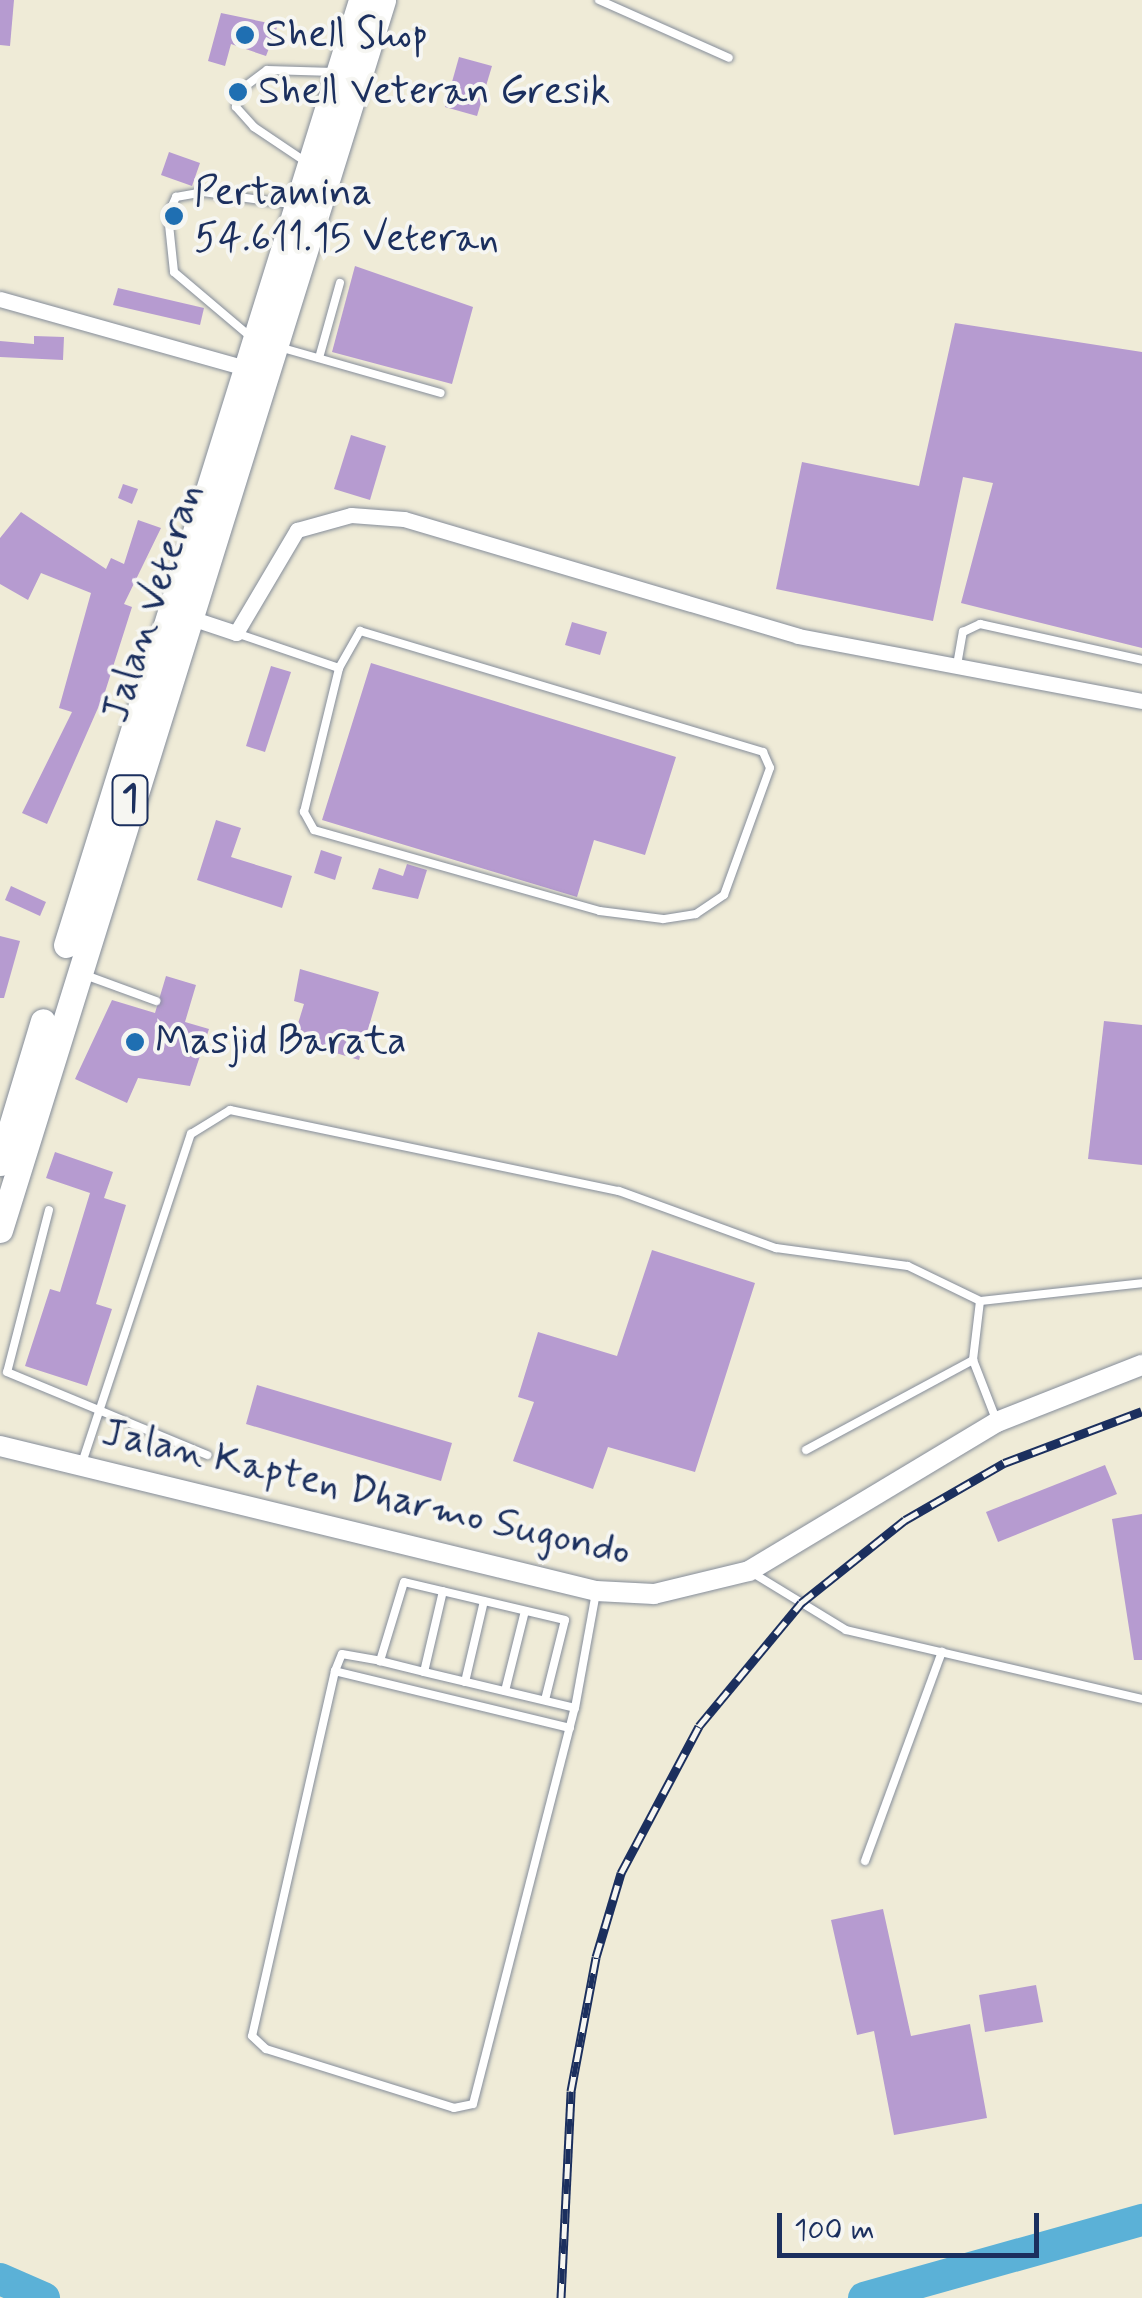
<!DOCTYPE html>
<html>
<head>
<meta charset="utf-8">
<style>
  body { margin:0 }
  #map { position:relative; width:1142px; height:2298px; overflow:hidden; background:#efebd7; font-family:Mynerve,sans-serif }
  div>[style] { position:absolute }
  .river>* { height:32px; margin:-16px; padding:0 16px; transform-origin:16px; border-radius:16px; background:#5bb1d7 }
  .building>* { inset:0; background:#b69bd0 }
  .roads { filter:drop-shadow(0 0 2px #858d9a) drop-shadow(0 0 2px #858d9a) }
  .service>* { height:8px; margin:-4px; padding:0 4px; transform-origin:4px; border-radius:4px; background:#fff }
  .minor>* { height:15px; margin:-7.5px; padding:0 7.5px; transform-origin:7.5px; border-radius:7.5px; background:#fff }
  .secondary>* { height:20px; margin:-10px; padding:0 10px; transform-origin:10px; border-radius:10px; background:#fff }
  .trunk>* { height:25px; margin:-12.5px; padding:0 12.5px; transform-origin:12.5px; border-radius:12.5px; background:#fff }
  .rail>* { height:9px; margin-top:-4.5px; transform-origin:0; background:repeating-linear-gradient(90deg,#f6f6f2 0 15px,#1b2f5e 0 30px); box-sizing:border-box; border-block:2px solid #1b2f5e }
  .dots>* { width:28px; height:28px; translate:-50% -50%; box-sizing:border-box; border:5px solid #f6f6f2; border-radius:50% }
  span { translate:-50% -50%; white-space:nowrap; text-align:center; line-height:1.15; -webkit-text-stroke:8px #f6f6f2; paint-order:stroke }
  .shield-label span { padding:2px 8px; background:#f6f6f2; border:2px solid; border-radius:8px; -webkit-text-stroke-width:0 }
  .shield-label { font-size:38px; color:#1b2f5e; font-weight:700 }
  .poi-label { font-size:40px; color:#1b2f5e }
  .left { translate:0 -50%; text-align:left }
  .street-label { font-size:40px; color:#1b2f5e }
  .scale { position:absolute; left:777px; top:2213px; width:262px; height:45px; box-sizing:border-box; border:5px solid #1b2f5e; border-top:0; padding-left:12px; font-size:30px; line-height:35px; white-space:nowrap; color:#1b2f5e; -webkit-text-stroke:8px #f6f6f2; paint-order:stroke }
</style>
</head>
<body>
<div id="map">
  <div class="river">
    <i style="left:0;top:2279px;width:48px;rotate:23.4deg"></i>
    <i style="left:864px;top:2298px;width:289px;rotate:-15.7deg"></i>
  </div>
  <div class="building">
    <i style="clip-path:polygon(0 0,14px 0,10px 46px,0 45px)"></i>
    <i style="clip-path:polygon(221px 13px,278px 25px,266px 56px,231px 44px,225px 66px,208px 61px)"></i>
    <i style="clip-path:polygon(459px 57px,492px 66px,477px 116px,445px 107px)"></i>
    <i style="clip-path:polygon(169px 152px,200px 163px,192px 186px,161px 175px)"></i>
    <i style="clip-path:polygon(355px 266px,473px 307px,452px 384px,332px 352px)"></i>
    <i style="clip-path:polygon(118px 288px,204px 308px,200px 325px,113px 305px)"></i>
    <i style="clip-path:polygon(955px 323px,1142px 352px,1142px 648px,961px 603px,993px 483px,963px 477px,933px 621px,776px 589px,802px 462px,919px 486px)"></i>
    <i style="clip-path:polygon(34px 336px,64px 337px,63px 360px,0 357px,0 341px,34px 344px)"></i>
    <i style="clip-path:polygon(351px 435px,386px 446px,370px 500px,334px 489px)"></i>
    <i style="clip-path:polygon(123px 484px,138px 489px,132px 504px,118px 498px)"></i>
    <i style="clip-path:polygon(21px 512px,106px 569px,111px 558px,124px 564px,138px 520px,161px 528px,124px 604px,132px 607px,105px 692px,47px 824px,22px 813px,72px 712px,59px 708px,91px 593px,41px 573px,28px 600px,0 584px,0 538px)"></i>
    <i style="clip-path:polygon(572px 622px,607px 632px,600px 655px,565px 645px)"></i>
    <i style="clip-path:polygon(371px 663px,676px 757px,645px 855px,594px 840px,577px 897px,322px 820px)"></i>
    <i style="clip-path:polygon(271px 666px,291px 672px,265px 752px,246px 746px)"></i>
    <i style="clip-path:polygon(216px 820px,241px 828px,231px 857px,292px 876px,282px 908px,197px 880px)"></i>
    <i style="clip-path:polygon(321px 850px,342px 857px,335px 880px,314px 873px)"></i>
    <i style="clip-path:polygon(407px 864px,427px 870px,418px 899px,372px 889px,379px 868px,403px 876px)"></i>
    <i style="clip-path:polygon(11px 886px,46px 902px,40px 916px,5px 900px)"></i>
    <i style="clip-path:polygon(0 936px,20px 941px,4px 998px,0 998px)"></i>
    <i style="clip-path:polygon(300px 969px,379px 992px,359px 1060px,293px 1040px,304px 1004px,294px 1001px)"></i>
    <i style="clip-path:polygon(166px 976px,196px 985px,185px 1022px,209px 1029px,190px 1086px,138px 1078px,127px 1103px,75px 1079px,112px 1000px,155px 1013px)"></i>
    <i style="clip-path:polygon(1104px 1021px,1142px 1025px,1142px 1165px,1088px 1159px)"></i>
    <i style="clip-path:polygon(55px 1152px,113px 1172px,104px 1198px,126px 1205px,96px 1304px,112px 1309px,87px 1386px,25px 1366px,50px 1289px,60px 1292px,90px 1193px,46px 1178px)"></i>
    <i style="clip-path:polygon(652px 1250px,755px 1283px,695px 1472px,608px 1447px,593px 1489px,513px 1461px,534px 1402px,518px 1397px,538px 1332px,617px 1356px)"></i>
    <i style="clip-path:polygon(257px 1385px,452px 1443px,441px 1481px,246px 1424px)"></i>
    <i style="clip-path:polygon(1105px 1465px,1117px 1494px,998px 1542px,986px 1512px)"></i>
    <i style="clip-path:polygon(1142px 1514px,1142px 1660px,1134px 1660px,1112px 1519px)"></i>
    <i style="clip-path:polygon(883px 1909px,911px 2036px,970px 2024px,987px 2118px,894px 2135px,874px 2031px,857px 2035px,831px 1920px)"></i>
    <i style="clip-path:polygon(1036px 1985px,1043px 2022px,985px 2032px,979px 1995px)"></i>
  </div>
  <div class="roads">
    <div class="service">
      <i style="left:599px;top:0;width:142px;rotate:24deg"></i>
      <i style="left:306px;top:162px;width:63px;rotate:-146.1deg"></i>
      <i style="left:254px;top:127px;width:27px;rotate:-132deg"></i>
      <i style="left:236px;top:107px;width:16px;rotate:-79deg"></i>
      <i style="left:239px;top:91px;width:35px;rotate:-37deg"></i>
      <i style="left:267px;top:70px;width:67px;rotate:1.7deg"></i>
      <i style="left:252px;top:338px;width:102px;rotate:-139.8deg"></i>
      <i style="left:174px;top:272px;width:57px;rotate:-96deg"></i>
      <i style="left:168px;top:215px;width:20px;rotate:-66deg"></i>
      <i style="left:176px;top:197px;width:27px;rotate:-10deg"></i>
      <i style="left:203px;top:192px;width:88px;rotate:7.9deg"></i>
      <i style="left:279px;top:347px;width:168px;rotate:15.9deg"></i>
      <i style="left:319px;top:358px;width:78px;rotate:-74.4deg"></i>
      <i style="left:360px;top:631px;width:421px;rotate:16.7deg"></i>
      <i style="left:763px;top:752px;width:17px;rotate:66deg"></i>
      <i style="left:770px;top:768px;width:135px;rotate:109.9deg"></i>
      <i style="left:724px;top:895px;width:34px;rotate:146deg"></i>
      <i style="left:696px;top:914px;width:33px;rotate:171deg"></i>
      <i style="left:663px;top:919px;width:64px;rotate:-172.8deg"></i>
      <i style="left:600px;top:911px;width:297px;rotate:-164.2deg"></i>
      <i style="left:314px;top:830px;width:21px;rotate:-119deg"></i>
      <i style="left:304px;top:812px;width:148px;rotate:-76.3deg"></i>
      <i style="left:339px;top:668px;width:43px;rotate:-60.4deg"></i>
      <i style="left:236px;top:633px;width:109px;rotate:18.8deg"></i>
      <i style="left:957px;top:665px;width:34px;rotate:-80deg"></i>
      <i style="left:963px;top:632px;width:19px;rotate:-25deg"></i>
      <i style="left:980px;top:624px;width:166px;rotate:12.5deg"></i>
      <i style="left:85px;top:975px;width:76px;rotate:20.1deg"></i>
      <i style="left:49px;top:1210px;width:167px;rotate:104.5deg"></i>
      <i style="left:7px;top:1372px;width:217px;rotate:22.5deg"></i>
      <i style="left:980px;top:1301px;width:163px;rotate:-6.3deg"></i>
      <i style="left:806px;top:1450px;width:190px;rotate:-28.3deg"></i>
      <i style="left:82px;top:1463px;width:347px;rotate:-71.7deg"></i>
      <i style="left:191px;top:1134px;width:46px;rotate:-31.6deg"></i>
      <i style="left:230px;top:1110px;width:397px;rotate:11.8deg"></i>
      <i style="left:619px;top:1191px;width:167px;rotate:20deg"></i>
      <i style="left:776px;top:1248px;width:133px;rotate:7.8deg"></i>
      <i style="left:908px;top:1266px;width:80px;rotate:25.9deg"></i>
      <i style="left:980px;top:1301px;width:59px;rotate:96.8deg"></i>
      <i style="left:973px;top:1360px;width:66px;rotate:68.8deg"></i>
      <i style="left:751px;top:1572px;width:111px;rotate:31.4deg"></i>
      <i style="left:846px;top:1630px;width:304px;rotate:13.1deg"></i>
      <i style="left:335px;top:1671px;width:18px;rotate:-68deg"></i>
      <i style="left:342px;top:1654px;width:39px;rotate:10deg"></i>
      <i style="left:424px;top:1672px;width:83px;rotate:-76.8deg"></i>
      <i style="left:465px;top:1682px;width:83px;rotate:-76.8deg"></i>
      <i style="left:505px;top:1691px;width:82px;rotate:-76deg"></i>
      <i style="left:545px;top:1700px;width:82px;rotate:-76deg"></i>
      <i style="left:565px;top:1620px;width:165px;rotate:-166.7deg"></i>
      <i style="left:404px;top:1582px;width:83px;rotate:106.9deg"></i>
      <i style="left:380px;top:1661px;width:45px;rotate:14deg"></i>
      <i style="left:424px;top:1672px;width:155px;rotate:13.4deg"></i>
      <i style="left:570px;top:1728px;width:242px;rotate:-166.4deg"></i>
      <i style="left:335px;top:1671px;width:374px;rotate:102.8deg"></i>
      <i style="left:252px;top:2036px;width:19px;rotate:43deg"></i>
      <i style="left:266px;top:2049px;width:197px;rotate:17.4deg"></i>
      <i style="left:454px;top:2108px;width:19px;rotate:-12deg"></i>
      <i style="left:473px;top:2104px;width:409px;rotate:-75.6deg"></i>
      <i style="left:575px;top:1708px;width:118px;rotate:-79.7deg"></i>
      <i style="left:865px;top:1861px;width:223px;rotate:-69.8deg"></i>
    </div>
    <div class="minor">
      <i style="left:0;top:299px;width:255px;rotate:15.7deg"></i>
      <i style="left:188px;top:617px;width:51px;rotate:18.4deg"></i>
      <i style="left:236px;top:633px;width:120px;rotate:-59.4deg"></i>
      <i style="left:297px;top:530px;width:56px;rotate:-15.5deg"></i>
      <i style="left:351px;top:515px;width:53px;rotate:4.3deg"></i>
      <i style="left:404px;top:519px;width:411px;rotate:16.5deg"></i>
      <i style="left:798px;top:636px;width:350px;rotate:10.7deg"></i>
    </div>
    <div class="secondary">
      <i style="left:0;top:1446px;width:613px;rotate:13.67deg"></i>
      <i style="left:596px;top:1591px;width:58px;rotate:3deg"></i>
      <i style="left:654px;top:1594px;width:98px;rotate:-13.6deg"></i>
      <i style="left:749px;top:1571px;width:289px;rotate:-31deg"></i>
      <i style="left:997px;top:1422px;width:156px;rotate:-21.5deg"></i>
    </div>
    <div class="trunk">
      <i style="left:66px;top:945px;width:990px;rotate:-72.66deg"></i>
      <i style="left:0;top:1163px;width:148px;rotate:-73.2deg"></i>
      <i style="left:0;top:1230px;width:1288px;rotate:-72.7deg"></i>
    </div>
  </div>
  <div class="rail">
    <i style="left:561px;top:2298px;width:207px;rotate:-87.2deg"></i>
    <i style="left:571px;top:2091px;width:136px;rotate:-79.4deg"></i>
    <i style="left:596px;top:1957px;width:88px;rotate:-73.4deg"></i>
    <i style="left:621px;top:1873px;width:166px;rotate:-62deg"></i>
    <i style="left:699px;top:1726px;width:160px;rotate:-50.3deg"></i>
    <i style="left:801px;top:1603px;width:133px;rotate:-38.6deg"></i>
    <i style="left:905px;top:1520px;width:114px;rotate:-29.9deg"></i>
    <i style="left:1004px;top:1463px;width:147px;rotate:-20.6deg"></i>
  </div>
  <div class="dots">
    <i style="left:245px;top:35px;background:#1f6fb2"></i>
    <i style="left:238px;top:92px;background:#1f6fb2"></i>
    <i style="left:174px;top:216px;background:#1f6fb2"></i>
    <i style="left:135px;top:1042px;background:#1f6fb2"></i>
  </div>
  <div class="shield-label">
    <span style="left:130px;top:800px">1</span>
  </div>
  <div class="poi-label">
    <span class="left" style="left:265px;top:35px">Shell Shop</span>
    <span class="left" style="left:258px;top:92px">Shell Veteran Gresik</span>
    <span class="left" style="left:194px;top:216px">Pertamina<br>54.611.15 Veteran</span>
    <span class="left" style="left:155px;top:1042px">Masjid Barata</span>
  </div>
  <div class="street-label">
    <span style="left:153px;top:603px;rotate:-72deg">Jalan Veteran</span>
    <span style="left:366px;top:1493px;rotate:13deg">Jalan Kapten Dharmo Sugondo</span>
  </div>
  <div class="scale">100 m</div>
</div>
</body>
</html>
